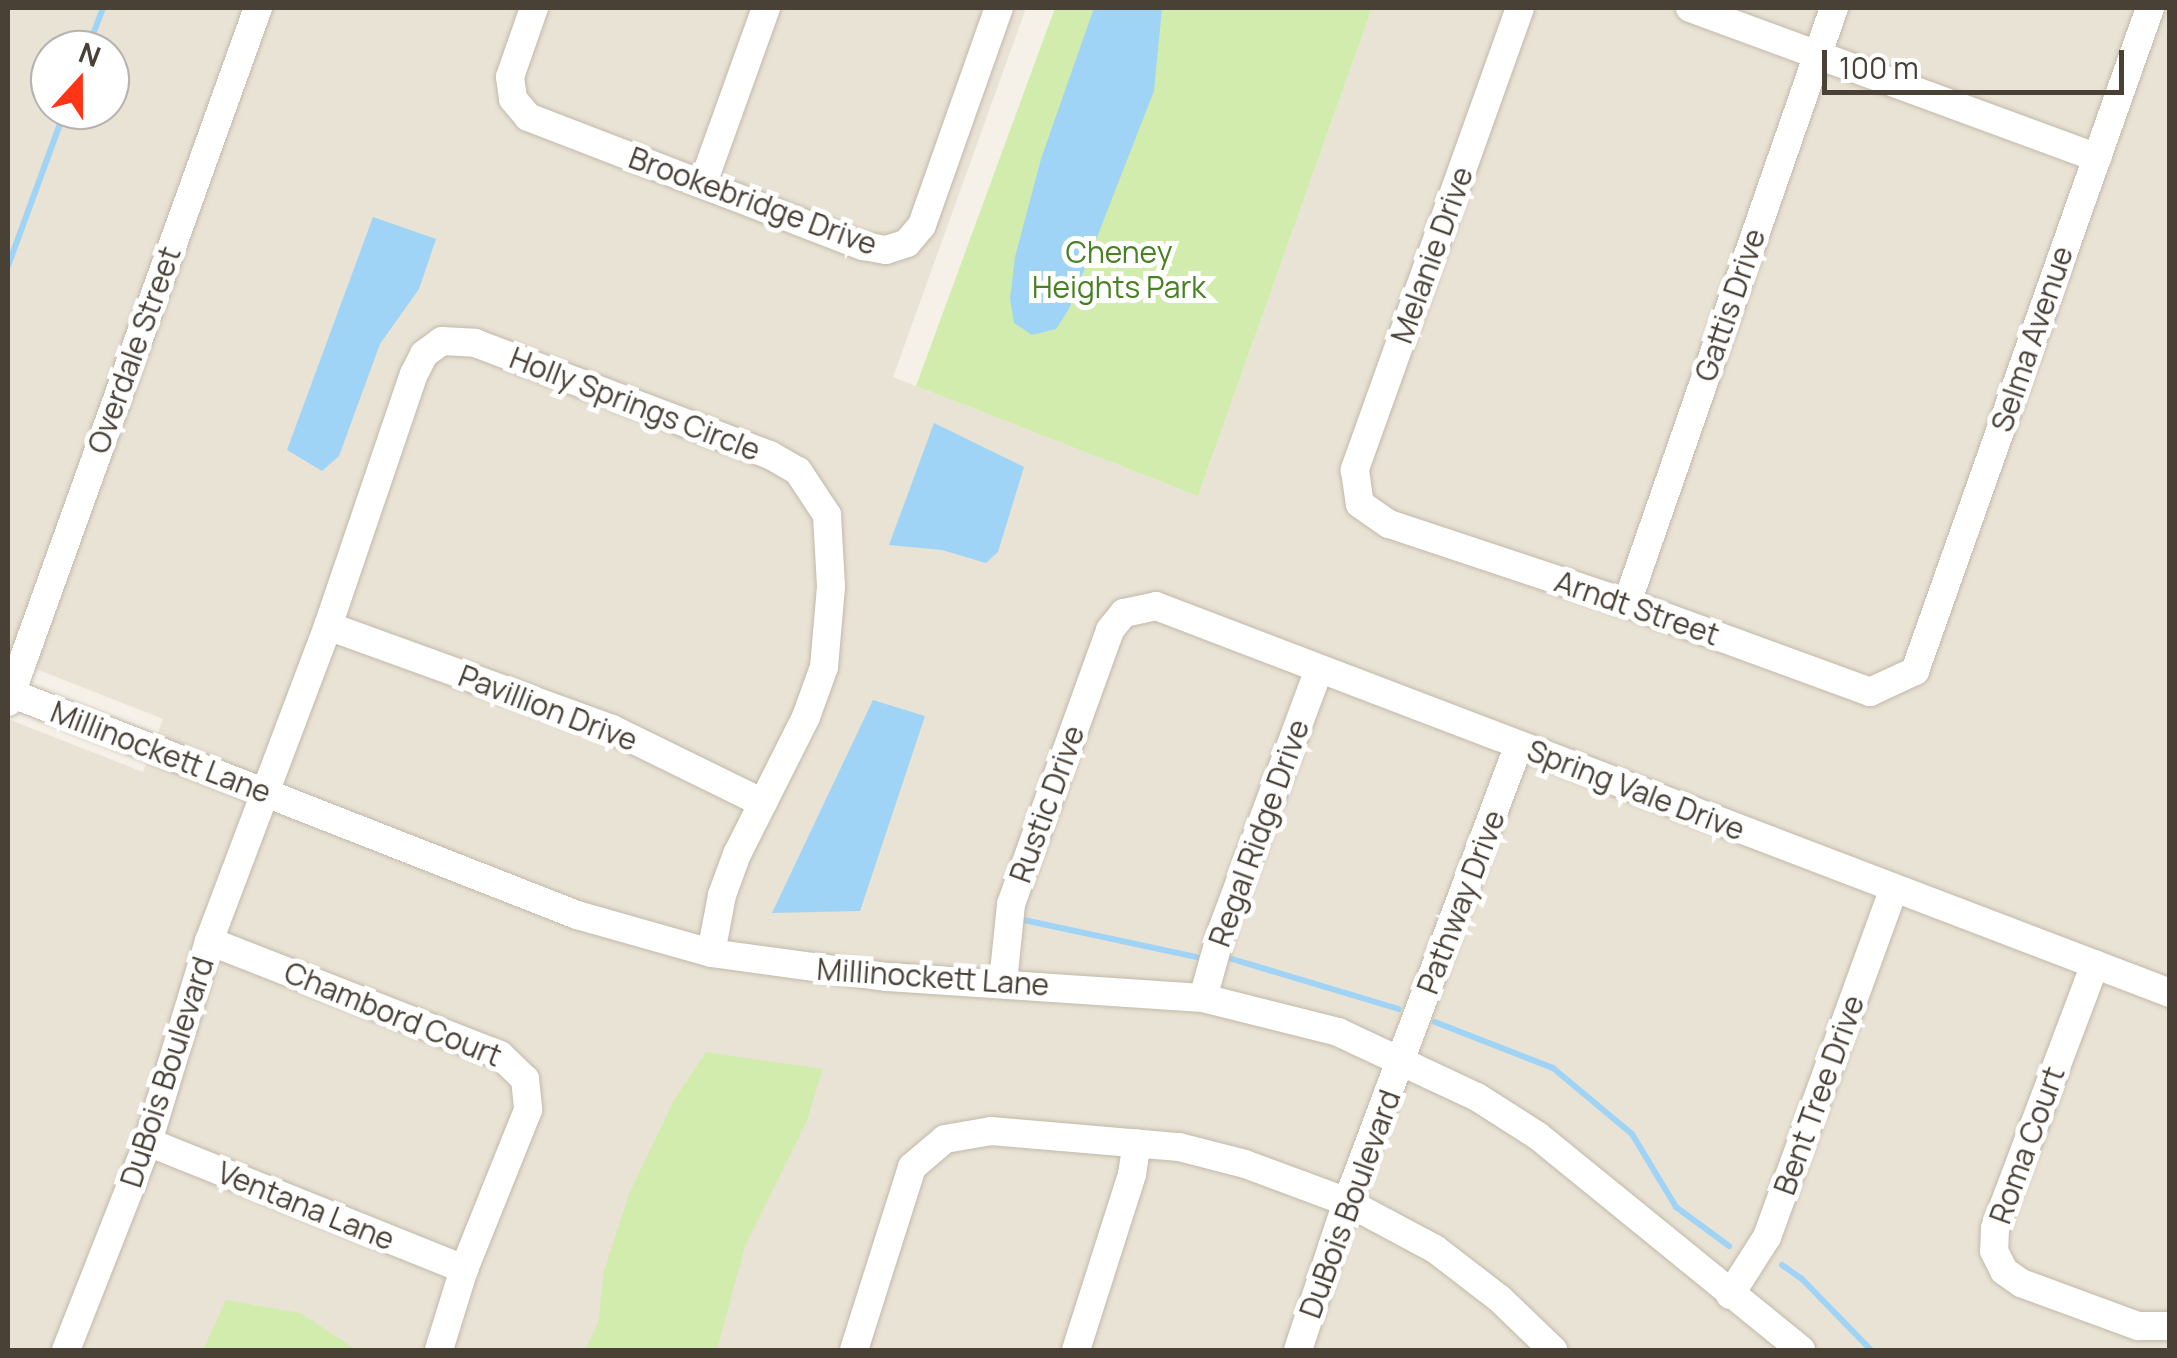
<!DOCTYPE html>
<html>
<head>
<meta charset="utf-8">
<style>
  body { margin:0 }
  #map { position:relative; width:2177px; height:1358px; overflow:hidden; background:#f5f1e8; font-family:Manrope,sans-serif }
  div>[style] { position:absolute }
  .residential>* { inset:0; background:#e9e3d5 }
  .green>* { inset:0; background:#d1ecad }
  .water>* { inset:0; background:#a0d4f6 }
  .stream>* { height:6px; margin:-3px; padding:0 3px; transform-origin:3px; border-radius:3px; background:#a0d4f6 }
  .roads { filter:drop-shadow(0 0 2px #c1b9a9) drop-shadow(0 0 2px #c1b9a9) }
  .minor>* { height:28px; margin:-14px; padding:0 14px; transform-origin:14px; border-radius:14px; background:#fff }
  span { translate:-50% -50%; white-space:nowrap; text-align:center; line-height:1.15; -webkit-text-stroke:10px #fff; paint-order:stroke }
  .street-label { font-size:30px; color:#494136 }
  .park-label { font-size:30px; color:#488024 }
  .frame { position:absolute; inset:0; border:10px solid #494136; pointer-events:none }
  .north { position:absolute; left:30px; top:30px; width:100px; height:100px; box-sizing:border-box; background:#fff; border:2px solid #b6b3af; border-radius:50%; rotate:21deg; font-size:28px; font-weight:700; line-height:40px; text-align:center; color:#494136 }
  .north::after { content:''; display:block; margin:auto; width:35px; height:45px; background:#ff3515; clip-path:polygon(50% 0,100% 100%,50% 72%,0 100%) }
  .scale { position:absolute; left:1822px; top:50px; width:302px; height:45px; box-sizing:border-box; border:5px solid #494136; border-top:0; padding-left:12px; font-size:30px; line-height:35px; white-space:nowrap; color:#494136; -webkit-text-stroke:8px #fff; paint-order:stroke }
</style>
</head>
<body>
<div id="map">
  <div class="residential">
    <i style="clip-path:polygon(evenodd,8px 8px,1026px 8px,893px 377px,1198px 496px,1372px 8px,2169px 8px,2169px 1350px,8px 1350px,8px 719px,143px 772px,163px 719px,8px 658px,8px 8px,50px 50px,110px 50px,110px 110px,50px 110px,50px 50px)"></i>
  </div>
  <div class="green">
    <i style="clip-path:polygon(1055px 8px,1372px 8px,1198px 496px,916px 386px)"></i>
    <i style="clip-path:polygon(706px 1052px,823px 1069px,806px 1123px,745px 1246px,717px 1350px,585px 1350px,598px 1323px,604px 1271px,629px 1194px,674px 1100px)"></i>
    <i style="clip-path:polygon(226px 1300px,300px 1313px,357px 1350px,203px 1350px)"></i>
  </div>
  <div class="water">
    <i style="clip-path:polygon(1094px 8px,1162px 8px,1154px 91px,1069px 309px,1056px 329px,1032px 335px,1014px 323px,1010px 299px,1015px 257px,1041px 159px)"></i>
    <i style="clip-path:polygon(373px 217px,436px 239px,419px 289px,380px 344px,339px 456px,322px 471px,287px 450px)"></i>
    <i style="clip-path:polygon(934px 423px,1024px 467px,998px 552px,986px 563px,942px 550px,889px 545px)"></i>
    <i style="clip-path:polygon(873px 700px,925px 716px,860px 911px,772px 913px)"></i>
  </div>
  <div class="stream">
    <i style="left:87px;top:50px;width:45px;rotate:-69.1deg"></i>
    <i style="left:8px;top:266px;width:166px;rotate:-69.9deg"></i>
    <i style="left:1019px;top:919px;width:182px;rotate:12.1deg"></i>
    <i style="left:1232px;top:959px;width:174px;rotate:16.7deg"></i>
    <i style="left:1435px;top:1022px;width:127px;rotate:21.3deg"></i>
    <i style="left:1553px;top:1068px;width:103px;rotate:39.9deg"></i>
    <i style="left:1632px;top:1134px;width:85px;rotate:58.9deg"></i>
    <i style="left:1676px;top:1207px;width:66px;rotate:36.3deg"></i>
    <i style="left:1782px;top:1265px;width:24px;rotate:35deg"></i>
    <i style="left:1802px;top:1279px;width:99px;rotate:45.8deg"></i>
  </div>
  <div class="roads">
    <div class="minor">
      <i style="left:534px;top:8px;width:73px;rotate:109.2deg"></i>
      <i style="left:510px;top:77px;width:22px;rotate:82deg"></i>
      <i style="left:513px;top:99px;width:23px;rotate:50deg"></i>
      <i style="left:528px;top:117px;width:359px;rotate:21.1deg"></i>
      <i style="left:863px;top:246px;width:23px;rotate:10deg"></i>
      <i style="left:886px;top:250px;width:22px;rotate:-18deg"></i>
      <i style="left:907px;top:243px;width:23px;rotate:-50deg"></i>
      <i style="left:922px;top:225px;width:230px;rotate:-70.5deg"></i>
      <i style="left:1520px;top:8px;width:491px;rotate:109.7deg"></i>
      <i style="left:1355px;top:470px;width:34px;rotate:82deg"></i>
      <i style="left:1360px;top:504px;width:35px;rotate:35deg"></i>
      <i style="left:1389px;top:524px;width:251px;rotate:18.4deg"></i>
      <i style="left:1627px;top:603px;width:259px;rotate:20.1deg"></i>
      <i style="left:1870px;top:692px;width:50px;rotate:-25deg"></i>
      <i style="left:1915px;top:671px;width:703px;rotate:-70.48deg"></i>
      <i style="left:1690px;top:8px;width:434px;rotate:20.2deg"></i>
      <i style="left:703px;top:183px;width:186px;rotate:-70.2deg"></i>
      <i style="left:1627px;top:603px;width:630px;rotate:-70.82deg"></i>
      <i style="left:328px;top:626px;width:302px;rotate:19.9deg"></i>
      <i style="left:612px;top:729px;width:168px;rotate:26.1deg"></i>
      <i style="left:8px;top:692px;width:611px;rotate:21.4deg"></i>
      <i style="left:577px;top:915px;width:139px;rotate:15.8deg"></i>
      <i style="left:711px;top:953px;width:178px;rotate:7.8deg"></i>
      <i style="left:887px;top:977px;width:317px;rotate:3.8deg"></i>
      <i style="left:1203px;top:998px;width:139px;rotate:14.1deg"></i>
      <i style="left:1338px;top:1032px;width:153px;rotate:25.1deg"></i>
      <i style="left:1477px;top:1097px;width:72px;rotate:32.6deg"></i>
      <i style="left:1538px;top:1136px;width:339px;rotate:39.1deg"></i>
      <i style="left:8px;top:702px;width:738px;rotate:-70.19deg"></i>
      <i style="left:209px;top:941px;width:313px;rotate:21.4deg"></i>
      <i style="left:500px;top:1055px;width:35px;rotate:44deg"></i>
      <i style="left:525px;top:1079px;width:31px;rotate:84deg"></i>
      <i style="left:528px;top:1110px;width:171px;rotate:111.9deg"></i>
      <i style="left:464px;top:1269px;width:85px;rotate:107.2deg"></i>
      <i style="left:2095px;top:964px;width:282px;rotate:110.7deg"></i>
      <i style="left:1995px;top:1228px;width:23px;rotate:92deg"></i>
      <i style="left:1994px;top:1251px;width:22px;rotate:63deg"></i>
      <i style="left:2004px;top:1271px;width:21px;rotate:35deg"></i>
      <i style="left:2021px;top:1283px;width:125px;rotate:20.2deg"></i>
      <i style="left:2138px;top:1326px;width:32px"></i>
      <i style="left:1003px;top:982px;width:78px;rotate:-84.1deg"></i>
      <i style="left:1011px;top:904px;width:291px;rotate:-70.1deg"></i>
      <i style="left:1110px;top:630px;width:22px;rotate:-51deg"></i>
      <i style="left:1124px;top:613px;width:33px;rotate:-12deg"></i>
      <i style="left:1156px;top:606px;width:1085px;rotate:20.89deg"></i>
      <i style="left:1203px;top:998px;width:71px;rotate:-74.4deg"></i>
      <i style="left:1222px;top:930px;width:278px;rotate:-69.6deg"></i>
      <i style="left:148px;top:1142px;width:341px;rotate:21.9deg"></i>
      <i style="left:1730px;top:1295px;width:69px;rotate:-57.5deg"></i>
      <i style="left:1767px;top:1237px;width:370px;rotate:-70deg"></i>
      <i style="left:66px;top:1350px;width:224px;rotate:-68.5deg"></i>
      <i style="left:148px;top:1142px;width:210px;rotate:-73.1deg"></i>
      <i style="left:209px;top:941px;width:337px;rotate:-69.3deg"></i>
      <i style="left:328px;top:626px;width:266px;rotate:-71.2deg"></i>
      <i style="left:414px;top:374px;width:22px;rotate:-63deg"></i>
      <i style="left:424px;top:354px;width:22px;rotate:-36deg"></i>
      <i style="left:442px;top:341px;width:33px;rotate:3deg"></i>
      <i style="left:475px;top:343px;width:316px;rotate:20.8deg"></i>
      <i style="left:770px;top:455px;width:32px;rotate:30deg"></i>
      <i style="left:798px;top:471px;width:53px;rotate:56.6deg"></i>
      <i style="left:827px;top:515px;width:72px;rotate:86.8deg"></i>
      <i style="left:831px;top:587px;width:80px;rotate:95deg"></i>
      <i style="left:824px;top:667px;width:53px;rotate:109.8deg"></i>
      <i style="left:806px;top:717px;width:153px;rotate:116.7deg"></i>
      <i style="left:737px;top:854px;width:44px;rotate:110.1deg"></i>
      <i style="left:722px;top:895px;width:59px;rotate:100.7deg"></i>
      <i style="left:854px;top:1350px;width:192px;rotate:-72.4deg"></i>
      <i style="left:912px;top:1167px;width:43px;rotate:-40.3deg"></i>
      <i style="left:945px;top:1139px;width:47px;rotate:-9.9deg"></i>
      <i style="left:991px;top:1131px;width:189px;rotate:4.9deg"></i>
      <i style="left:1179px;top:1147px;width:68px;rotate:14.4deg"></i>
      <i style="left:1245px;top:1164px;width:109px;rotate:20.4deg"></i>
      <i style="left:1347px;top:1202px;width:100px;rotate:28.1deg"></i>
      <i style="left:1435px;top:1249px;width:82px;rotate:37.6deg"></i>
      <i style="left:1500px;top:1299px;width:74px;rotate:43.9deg"></i>
      <i style="left:1076px;top:1350px;width:185px;rotate:-72.3deg"></i>
      <i style="left:1132px;top:1174px;width:31px;rotate:-81deg"></i>
      <i style="left:1298px;top:1350px;width:156px;rotate:-71.7deg"></i>
      <i style="left:1347px;top:1202px;width:488px;rotate:-69.4deg"></i>
    </div>
  </div>
  <div class="street-label">
    <span style="left:753px;top:201px;rotate:20deg">Brookebridge Drive</span>
    <span style="left:1432px;top:255px;rotate:-70deg">Melanie Drive</span>
    <span style="left:1730px;top:305px;rotate:-71deg">Gattis Drive</span>
    <span style="left:2032px;top:339px;rotate:-71deg">Selma Avenue</span>
    <span style="left:134px;top:350px;rotate:-70deg">Overdale Street</span>
    <span style="left:635px;top:404px;rotate:21deg">Holly Springs Circle</span>
    <span style="left:1637px;top:608px;rotate:19deg">Arndt Street</span>
    <span style="left:548px;top:708px;rotate:21deg">Pavillion Drive</span>
    <span style="left:161px;top:752px;rotate:21deg">Millinockett Lane</span>
    <span style="left:1636px;top:790px;rotate:21deg">Spring Vale Drive</span>
    <span style="left:1047px;top:804px;rotate:-70deg">Rustic Drive</span>
    <span style="left:1259px;top:833px;rotate:-70deg">Regal Ridge Drive</span>
    <span style="left:1461px;top:902px;rotate:-69deg">Pathway Drive</span>
    <span style="left:933px;top:977px;rotate:4deg">Millinockett Lane</span>
    <span style="left:393px;top:1014px;rotate:22deg">Chambord Court</span>
    <span style="left:167px;top:1072px;rotate:-72deg">DuBois Boulevard</span>
    <span style="left:1819px;top:1095px;rotate:-70deg">Bent Tree Drive</span>
    <span style="left:2027px;top:1145px;rotate:-70deg">Roma Court</span>
    <span style="left:1350px;top:1204px;rotate:-70deg">DuBois Boulevard</span>
    <span style="left:306px;top:1206px;rotate:22deg">Ventana Lane</span>
  </div>
  <div class="park-label">
    <span style="left:1119px;top:269px">Cheney<br>Heights Park</span>
  </div>
  <div class="frame"></div>
  <div class="north">N</div>
  <div class="scale">100 m</div>
</div>
</body>
</html>
